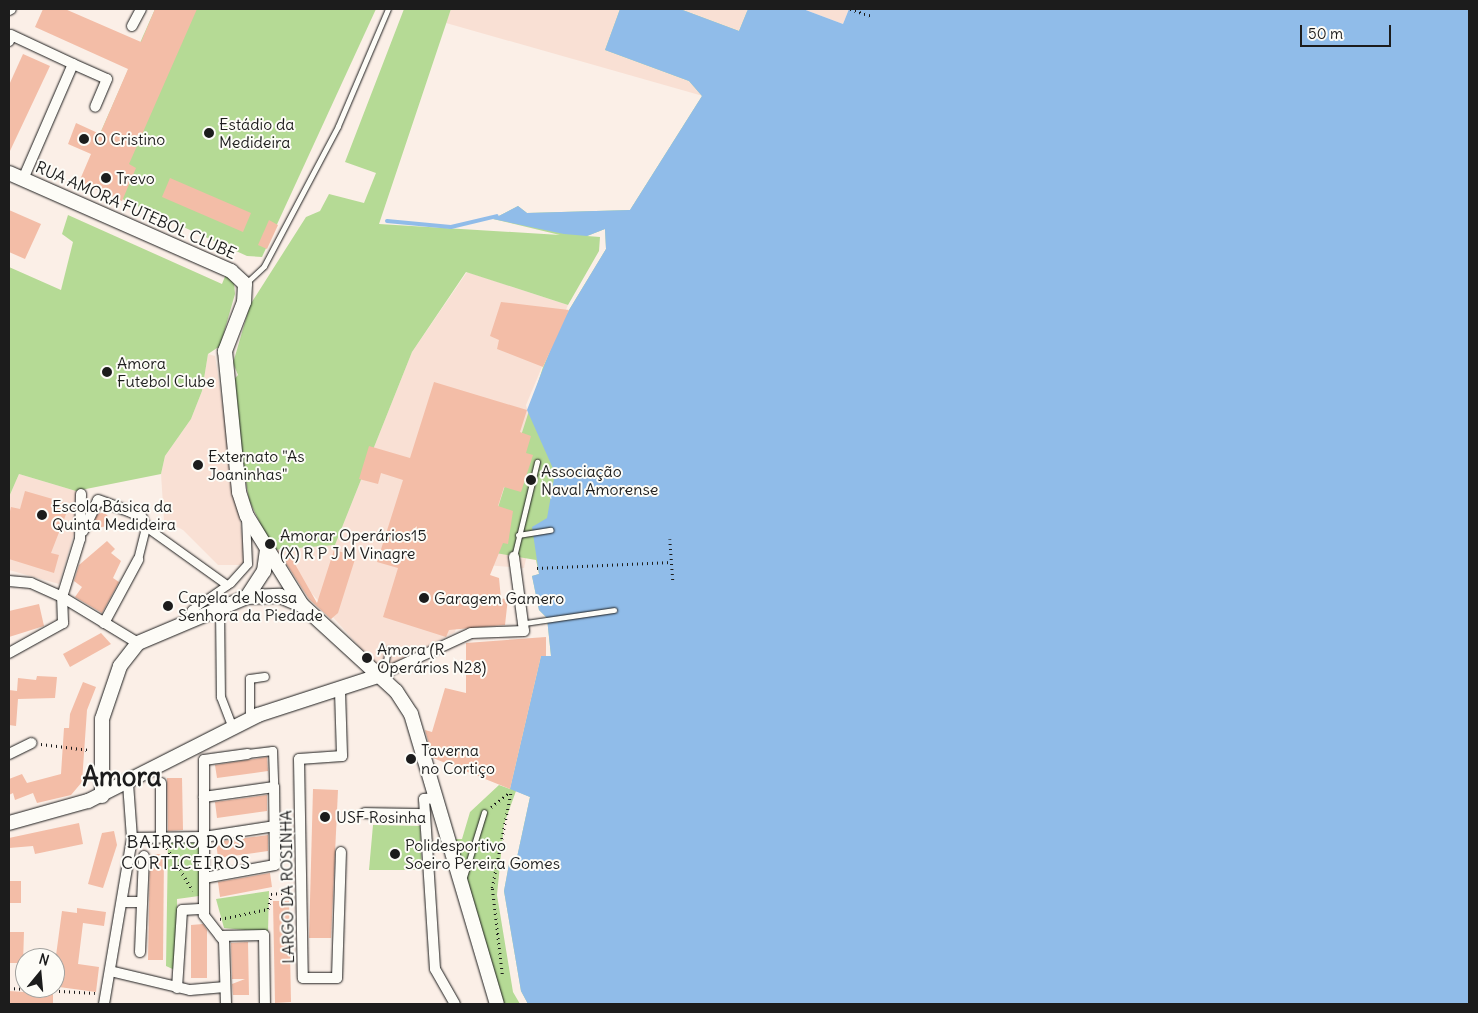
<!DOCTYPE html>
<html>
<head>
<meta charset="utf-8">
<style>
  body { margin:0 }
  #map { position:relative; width:1478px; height:1013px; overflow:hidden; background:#fbefe7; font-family:Delius,sans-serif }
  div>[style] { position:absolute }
  .built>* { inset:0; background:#f9e0d4 }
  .green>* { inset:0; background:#b5da95 }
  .water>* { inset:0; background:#90bce9 }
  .stream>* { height:4px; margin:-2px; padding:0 2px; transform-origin:2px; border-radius:2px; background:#90bce9 }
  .building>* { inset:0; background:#f3bda7 }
  .round { border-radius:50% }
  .path>* { height:2.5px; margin-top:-1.25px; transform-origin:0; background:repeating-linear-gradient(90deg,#1c1c1c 0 1px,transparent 0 5px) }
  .roads { filter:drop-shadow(0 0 1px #1c1c1c) drop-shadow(0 0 1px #1c1c1c) }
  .service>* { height:5px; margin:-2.5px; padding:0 2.5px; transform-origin:2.5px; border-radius:2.5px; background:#fdfcf7 }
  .pedestrian>* { height:8px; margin:-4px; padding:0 4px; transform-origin:4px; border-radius:4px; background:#fdfcf7 }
  .minor>* { height:10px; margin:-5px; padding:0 5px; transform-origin:5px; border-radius:5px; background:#fdfcf7 }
  .tertiary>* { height:14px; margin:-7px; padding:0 7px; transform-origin:7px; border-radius:7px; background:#fdfcf7 }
  .dots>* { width:14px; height:14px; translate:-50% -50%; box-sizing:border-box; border:2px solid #fdfcf7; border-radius:50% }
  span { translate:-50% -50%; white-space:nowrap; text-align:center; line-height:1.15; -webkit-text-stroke:4px #fdfcf7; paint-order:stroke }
  .poi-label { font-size:16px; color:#1c1c1c }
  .left { translate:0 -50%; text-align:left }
  .street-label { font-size:16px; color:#1c1c1c }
  .neighbourhood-label { font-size:18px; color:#1c1c1c; letter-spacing:1px }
  .town-label { font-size:26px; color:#1c1c1c; font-weight:700 }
  .frame { position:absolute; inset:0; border:10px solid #1c1c1c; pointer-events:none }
  .north { position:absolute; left:15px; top:948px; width:50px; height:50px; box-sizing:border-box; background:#fdfcf7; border:1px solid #a3a29f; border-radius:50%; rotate:17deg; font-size:14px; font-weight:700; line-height:20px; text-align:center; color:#1c1c1c }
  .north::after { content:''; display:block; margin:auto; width:18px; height:22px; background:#1c1c1c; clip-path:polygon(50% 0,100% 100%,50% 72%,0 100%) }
  .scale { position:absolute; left:1300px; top:25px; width:91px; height:22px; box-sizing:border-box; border:2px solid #1c1c1c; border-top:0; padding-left:6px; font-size:15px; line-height:18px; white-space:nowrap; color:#1c1c1c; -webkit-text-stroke:4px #fdfcf7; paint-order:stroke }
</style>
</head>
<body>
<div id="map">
  <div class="built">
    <i style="clip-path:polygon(451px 9px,620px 9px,605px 50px,689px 81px,703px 96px,446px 23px)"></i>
    <i style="clip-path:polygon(680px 9px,748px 9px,739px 31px)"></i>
    <i style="clip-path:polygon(803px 9px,849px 9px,843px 24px)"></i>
    <i style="clip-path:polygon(467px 272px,568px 305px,526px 405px,544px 477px,524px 568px,474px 564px,455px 632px,381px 671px,273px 550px,335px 545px,412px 352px)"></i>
    <i style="clip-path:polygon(208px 354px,215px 356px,238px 504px,245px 560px,241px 565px,218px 565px,183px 530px,164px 520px,161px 474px,165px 456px,191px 419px,202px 391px)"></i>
    <i style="clip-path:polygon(19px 474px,76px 491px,74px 533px,59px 584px,9px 570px,9px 497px)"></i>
  </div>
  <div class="green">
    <i style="clip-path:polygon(155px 9px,376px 9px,262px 257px,247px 256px,122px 199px,91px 154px)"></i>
    <i style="clip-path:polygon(404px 9px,451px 9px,379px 224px,560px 235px,493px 219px,518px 206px,527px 213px,630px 210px,702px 96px,689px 81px,605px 50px,620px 9px,680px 9px,739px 31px,748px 9px,528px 1004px,521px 991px,504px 891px,509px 864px,516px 862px,530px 797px,516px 791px,504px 824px,497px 895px,513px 992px,520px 1004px,503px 1004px,455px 839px,462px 839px,470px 812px,499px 785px,510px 789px,541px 656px,551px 656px,547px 618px,539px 610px,532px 576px,539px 574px,536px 560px,484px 551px,543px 367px,569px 310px,606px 249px,605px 229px,587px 236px,600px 237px,599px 251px,568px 305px,466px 272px,412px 352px,335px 545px,273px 550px,249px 500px,230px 384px,238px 375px,233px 363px,250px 305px,306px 217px,320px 211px,329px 194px,364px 203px,376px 173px,345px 162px)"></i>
    <i style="clip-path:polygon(68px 215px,222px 284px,226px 274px,234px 282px,235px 294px,220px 346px,208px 354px,202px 391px,191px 419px,165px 456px,161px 474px,76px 491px,19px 474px,9px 497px,9px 267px,61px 290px,73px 242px,62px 234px)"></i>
    <i style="clip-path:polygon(373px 825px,420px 826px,422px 870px,369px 870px)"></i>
    <i style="clip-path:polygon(168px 842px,200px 843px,199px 896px,177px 899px,179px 972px,166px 966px)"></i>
    <i style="clip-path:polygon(269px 891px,268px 932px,224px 928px,216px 899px)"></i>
  </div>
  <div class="water">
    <i style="clip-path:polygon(620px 9px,680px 9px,739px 31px,748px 9px,803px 9px,843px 24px,849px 9px,1469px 9px,1469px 1004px,528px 1004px,521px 991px,504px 891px,509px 864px,516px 862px,530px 797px,510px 789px,541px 656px,551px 656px,547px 618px,539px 610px,532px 576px,539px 574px,532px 527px,547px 518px,555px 473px,527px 410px,560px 325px,606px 249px,605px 229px,587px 236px,564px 234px,493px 219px,518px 206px,527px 213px,630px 210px,702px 96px,689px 81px,605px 50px)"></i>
  </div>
  <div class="stream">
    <i style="left:387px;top:221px;width:64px;rotate:5.4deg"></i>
    <i style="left:451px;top:227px;width:47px;rotate:-13.4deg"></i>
  </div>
  <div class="building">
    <i style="clip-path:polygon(43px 9px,65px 9px,141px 42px,155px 9px,197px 9px,129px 164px,136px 168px,122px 201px,79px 182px,91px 154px,68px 144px,76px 123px,100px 134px,128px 69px,35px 27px)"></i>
    <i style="clip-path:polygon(23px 54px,50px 66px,9px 153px,9px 85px)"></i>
    <i style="clip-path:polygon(170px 178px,251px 213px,243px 232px,162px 197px)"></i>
    <i style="clip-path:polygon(9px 210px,41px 224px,25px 259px,9px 252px)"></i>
    <i style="clip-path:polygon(269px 220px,278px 225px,267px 249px,258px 245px)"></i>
    <i style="clip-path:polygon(501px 302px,569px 310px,543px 367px,497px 349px,499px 340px,490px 336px)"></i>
    <i style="clip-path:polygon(434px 382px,527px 410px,520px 432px,531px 436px,526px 453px,533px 455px,521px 492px,504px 487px,498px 506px,513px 511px,508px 544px,503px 543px,490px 575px,499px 578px,501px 599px,508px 598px,505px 625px,449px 630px,446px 637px,383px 617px,398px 568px,377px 562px,403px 480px,381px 473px,378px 484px,359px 479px,369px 446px,410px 458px)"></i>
    <i style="clip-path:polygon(25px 491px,70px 504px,51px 553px,59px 555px,54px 573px,9px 559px,9px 515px,11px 507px,20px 509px)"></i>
    <i class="round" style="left:95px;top:513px;width:14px;height:14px"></i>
    <i style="clip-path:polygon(107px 541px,115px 549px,111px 553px,121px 561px,113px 578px,119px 582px,102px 613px,75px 597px,82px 587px,74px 581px,79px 565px)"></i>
    <i style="clip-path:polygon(334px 550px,356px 556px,338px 613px,331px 619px,309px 599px,284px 560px,291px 557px,317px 603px)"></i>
    <i style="clip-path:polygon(39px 604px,44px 626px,9px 637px,9px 611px)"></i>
    <i style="clip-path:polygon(101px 633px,111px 644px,70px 667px,63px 654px)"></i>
    <i style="clip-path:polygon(546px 637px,546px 656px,541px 656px,510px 789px,433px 758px,425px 730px,432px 732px,445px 688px,466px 693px,466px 643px)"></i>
    <i style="clip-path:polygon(37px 676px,57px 677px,55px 698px,18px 699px,16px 726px,9px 725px,9px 690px,17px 691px,18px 678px,36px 680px)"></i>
    <i style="clip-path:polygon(83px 682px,96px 687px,87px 710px,82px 782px,71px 795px,37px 803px,33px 793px,15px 800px,13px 793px,9px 795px,9px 779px,22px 774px,27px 783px,61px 774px,64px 728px,69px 728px,70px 714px)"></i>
    <i style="clip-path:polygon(267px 757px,268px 771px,217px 778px,215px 765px)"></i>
    <i style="clip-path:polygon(167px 778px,182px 778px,183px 830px,168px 831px)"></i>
    <i style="clip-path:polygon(313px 789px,338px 790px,331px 938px,309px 938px)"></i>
    <i style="clip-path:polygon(267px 795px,267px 811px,217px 818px,215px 802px)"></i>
    <i style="clip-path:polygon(79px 823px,83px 844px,35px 854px,33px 846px,9px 848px,9px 838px)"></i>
    <i style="clip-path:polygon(114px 831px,117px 845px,103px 888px,88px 884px,102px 833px)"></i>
    <i style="clip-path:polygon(268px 835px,268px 851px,218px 858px,216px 842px)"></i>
    <i style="clip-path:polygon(150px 854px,164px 854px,163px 960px,148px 960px)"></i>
    <i style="clip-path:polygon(270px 873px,272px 887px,220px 897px,218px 882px)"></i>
    <i style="clip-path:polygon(9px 881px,21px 881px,21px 903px,9px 903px)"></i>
    <i style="clip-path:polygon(273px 901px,289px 901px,291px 1002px,275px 1003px)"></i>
    <i style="clip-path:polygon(77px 908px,106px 912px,104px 926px,83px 923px,78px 964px,99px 967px,96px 992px,59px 987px,62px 964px,55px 963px,62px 911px,77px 913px)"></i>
    <i style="clip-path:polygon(203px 924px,207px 930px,207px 978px,191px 978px,191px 925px)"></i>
    <i style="clip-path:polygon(9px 932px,24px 932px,23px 963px,9px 963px)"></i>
    <i style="clip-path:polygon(248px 942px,249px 995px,233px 995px,232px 984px,245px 979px,232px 979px,231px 943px)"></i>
    <i style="clip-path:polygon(9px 991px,53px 994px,53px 1004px,9px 1004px)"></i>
  </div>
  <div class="path">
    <i style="left:850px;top:9px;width:22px;rotate:18deg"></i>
    <i style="left:670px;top:539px;width:42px;rotate:85.9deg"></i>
    <i style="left:537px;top:568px;width:135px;rotate:-2.5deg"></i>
    <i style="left:41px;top:744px;width:49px;rotate:7deg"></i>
    <i style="left:491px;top:807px;width:24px;rotate:-38deg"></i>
    <i style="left:167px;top:848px;width:50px;rotate:58.8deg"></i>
    <i style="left:220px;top:919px;width:49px;rotate:-11.8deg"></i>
    <i style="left:268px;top:909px;width:15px;rotate:-79deg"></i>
    <i style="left:271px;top:894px;width:20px;rotate:-6deg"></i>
    <i style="left:502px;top:974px;width:87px;rotate:-96.6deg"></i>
    <i style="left:492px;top:888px;width:99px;rotate:-78.9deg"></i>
    <i style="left:9px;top:988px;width:86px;rotate:3.3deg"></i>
  </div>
  <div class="roads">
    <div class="service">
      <i style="left:245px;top:284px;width:26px;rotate:-43deg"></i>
      <i style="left:264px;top:266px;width:158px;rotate:-62.1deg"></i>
      <i style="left:338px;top:126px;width:127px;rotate:-66.9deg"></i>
      <i style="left:518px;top:535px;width:33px;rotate:-9deg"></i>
      <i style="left:514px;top:557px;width:98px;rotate:-76.4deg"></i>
      <i style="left:525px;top:623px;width:90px;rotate:-8.3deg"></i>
      <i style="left:384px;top:672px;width:23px;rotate:-80deg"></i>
      <i style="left:463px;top:880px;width:71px;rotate:-72.8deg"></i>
    </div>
    <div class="pedestrian">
      <i style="left:138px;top:560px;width:34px;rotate:-76deg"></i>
      <i style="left:146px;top:527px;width:100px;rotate:35.6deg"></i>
      <i style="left:220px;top:607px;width:90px;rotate:89.4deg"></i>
      <i style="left:221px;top:697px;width:33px;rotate:69deg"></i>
      <i style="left:187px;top:621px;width:12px;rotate:-66deg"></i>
      <i style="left:192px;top:610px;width:47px;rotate:-34.7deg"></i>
      <i style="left:231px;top:583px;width:25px;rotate:-48deg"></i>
      <i style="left:248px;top:564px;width:46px;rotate:-92.5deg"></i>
      <i style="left:250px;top:719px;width:40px;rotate:-90deg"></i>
      <i style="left:250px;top:679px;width:15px;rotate:-8deg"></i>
      <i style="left:248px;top:754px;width:25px;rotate:-7deg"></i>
      <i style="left:273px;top:751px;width:36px;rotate:88deg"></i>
    </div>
    <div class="minor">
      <i style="left:9px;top:10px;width:2px;rotate:-27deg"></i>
      <i style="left:132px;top:26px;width:19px;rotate:-62deg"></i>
      <i style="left:9px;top:41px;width:6px;rotate:-72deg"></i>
      <i style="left:11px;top:35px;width:68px;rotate:25.1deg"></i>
      <i style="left:73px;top:64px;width:125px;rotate:113.5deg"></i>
      <i style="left:73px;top:64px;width:37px;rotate:24deg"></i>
      <i style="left:107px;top:79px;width:30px;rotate:113deg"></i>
      <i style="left:83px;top:531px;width:34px;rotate:-64deg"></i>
      <i style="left:98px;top:500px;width:33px;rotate:20deg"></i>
      <i style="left:129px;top:511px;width:15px;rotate:28deg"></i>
      <i style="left:142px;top:518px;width:10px;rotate:66deg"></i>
      <i style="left:9px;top:581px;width:22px;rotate:5deg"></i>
      <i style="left:31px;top:583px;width:34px;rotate:24deg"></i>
      <i style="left:62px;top:597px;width:89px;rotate:31.2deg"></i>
      <i style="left:104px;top:623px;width:72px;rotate:-61.6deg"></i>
      <i style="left:9px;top:653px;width:62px;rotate:-29.1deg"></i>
      <i style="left:63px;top:623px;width:26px;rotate:-92deg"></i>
      <i style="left:62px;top:597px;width:61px;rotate:-72.8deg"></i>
      <i style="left:80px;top:539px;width:45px;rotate:-88.7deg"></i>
      <i style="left:378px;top:676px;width:102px;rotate:-24.8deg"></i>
      <i style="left:471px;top:633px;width:53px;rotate:-2.2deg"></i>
      <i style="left:524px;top:631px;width:75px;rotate:-97.7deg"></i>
      <i style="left:340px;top:691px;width:65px;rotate:88.2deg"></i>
      <i style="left:342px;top:756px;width:43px;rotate:176deg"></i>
      <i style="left:299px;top:759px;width:219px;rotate:89deg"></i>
      <i style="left:303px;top:978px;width:34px"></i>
      <i style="left:337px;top:978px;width:126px;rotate:-88.2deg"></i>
      <i style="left:9px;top:754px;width:25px;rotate:-26deg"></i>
      <i style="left:436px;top:798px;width:12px;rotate:175deg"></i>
      <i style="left:424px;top:799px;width:170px;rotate:86.3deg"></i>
      <i style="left:435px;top:969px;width:40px;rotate:60.3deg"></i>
      <i style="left:365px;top:813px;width:60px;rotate:1deg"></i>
      <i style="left:161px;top:837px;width:54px;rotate:-90deg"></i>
      <i style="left:132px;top:838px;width:72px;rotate:-0.8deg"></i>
      <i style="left:204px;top:837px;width:72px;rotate:-8.8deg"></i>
      <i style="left:204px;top:878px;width:72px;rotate:-10.4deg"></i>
      <i style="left:275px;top:865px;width:78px;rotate:-90.7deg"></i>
      <i style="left:274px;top:787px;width:71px;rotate:171.9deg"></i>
      <i style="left:122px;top:902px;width:20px"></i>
      <i style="left:220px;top:936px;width:44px;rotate:-1.3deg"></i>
      <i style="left:264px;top:935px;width:69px;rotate:89.2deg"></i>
      <i style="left:140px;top:952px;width:96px;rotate:-87.6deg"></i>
      <i style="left:110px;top:971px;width:82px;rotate:13.4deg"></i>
      <i style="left:190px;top:990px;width:35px;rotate:-5deg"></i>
      <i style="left:177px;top:988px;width:78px;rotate:-86.3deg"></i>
      <i style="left:182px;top:910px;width:22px;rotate:-3deg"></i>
      <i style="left:104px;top:1004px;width:168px;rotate:-80.4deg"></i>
      <i style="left:132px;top:838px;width:54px;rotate:-94.2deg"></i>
      <i style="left:226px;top:1004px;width:63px;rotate:-91.8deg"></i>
      <i style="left:224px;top:941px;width:33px;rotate:-128deg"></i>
      <i style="left:204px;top:915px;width:155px;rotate:-90deg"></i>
      <i style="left:204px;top:760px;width:44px;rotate:-7.8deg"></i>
    </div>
    <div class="tertiary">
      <i style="left:9px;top:173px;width:243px;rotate:23.8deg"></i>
      <i style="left:231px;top:271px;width:19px;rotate:43deg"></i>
      <i style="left:245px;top:284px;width:18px;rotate:93deg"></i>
      <i style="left:244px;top:302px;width:53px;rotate:111.2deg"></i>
      <i style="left:225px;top:351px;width:142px;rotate:84.3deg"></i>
      <i style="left:239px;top:492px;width:25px;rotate:72deg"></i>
      <i style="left:247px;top:516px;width:105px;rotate:58.3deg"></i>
      <i style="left:302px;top:605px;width:127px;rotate:42.5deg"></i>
      <i style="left:396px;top:691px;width:27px;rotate:57deg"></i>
      <i style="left:411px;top:714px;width:302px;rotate:73.5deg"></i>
      <i style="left:247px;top:597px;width:31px;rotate:-57deg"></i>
      <i style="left:264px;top:571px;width:21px;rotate:-82deg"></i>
      <i style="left:102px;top:796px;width:77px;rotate:-90deg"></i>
      <i style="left:102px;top:719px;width:56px;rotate:-71.2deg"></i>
      <i style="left:120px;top:666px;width:29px;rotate:-52deg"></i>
      <i style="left:138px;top:643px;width:118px;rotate:-22.9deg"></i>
      <i style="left:247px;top:597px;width:33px;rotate:-2deg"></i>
      <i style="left:280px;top:596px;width:23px;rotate:23deg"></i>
      <i style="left:9px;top:823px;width:82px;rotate:-15.6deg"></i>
      <i style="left:88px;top:801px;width:191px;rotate:-26.8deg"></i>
      <i style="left:258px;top:715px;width:126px;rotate:-18deg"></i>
    </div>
  </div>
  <div class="dots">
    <i style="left:209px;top:133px;background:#1c1c1c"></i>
    <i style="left:84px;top:139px;background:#1c1c1c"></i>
    <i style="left:106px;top:178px;background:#1c1c1c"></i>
    <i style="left:107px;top:372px;background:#1c1c1c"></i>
    <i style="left:198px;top:465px;background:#1c1c1c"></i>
    <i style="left:531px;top:480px;background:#1c1c1c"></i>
    <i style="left:42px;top:515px;background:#1c1c1c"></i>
    <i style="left:270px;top:544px;background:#1c1c1c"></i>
    <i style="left:424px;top:598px;background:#1c1c1c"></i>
    <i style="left:168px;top:606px;background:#1c1c1c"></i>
    <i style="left:367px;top:658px;background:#1c1c1c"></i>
    <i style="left:411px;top:759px;background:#1c1c1c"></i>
    <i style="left:325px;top:817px;background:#1c1c1c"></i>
    <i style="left:395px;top:854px;background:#1c1c1c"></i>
  </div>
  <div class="poi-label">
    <span class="left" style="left:219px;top:133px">Estádio da<br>Medideira</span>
    <span class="left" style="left:94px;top:139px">O Cristino</span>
    <span class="left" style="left:116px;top:178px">Trevo</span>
    <span class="left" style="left:117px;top:372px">Amora<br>Futebol Clube</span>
    <span class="left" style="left:208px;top:465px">Externato "As<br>Joaninhas"</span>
    <span class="left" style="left:541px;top:480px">Associação<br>Naval Amorense</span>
    <span class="left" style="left:52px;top:515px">Escola Básica da<br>Quinta Medideira</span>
    <span class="left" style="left:280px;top:544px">Amorar Operários15<br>(X) R P J M Vinagre</span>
    <span class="left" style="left:178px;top:606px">Capela de Nossa<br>Senhora da Piedade</span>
    <span class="left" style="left:434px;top:598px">Garagem Gamero</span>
    <span class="left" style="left:377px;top:658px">Amora (R<br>Operários N28)</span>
    <span class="left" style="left:421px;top:759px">Taverna<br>no Cortiço</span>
    <span class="left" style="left:336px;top:817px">USF Rosinha</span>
    <span class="left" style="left:405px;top:854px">Polidesportivo<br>Soeiro Pereira Gomes</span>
  </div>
  <div class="street-label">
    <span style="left:136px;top:210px;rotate:24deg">RUA AMORA FUTEBOL CLUBE</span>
    <span style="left:287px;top:887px;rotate:-91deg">LARGO DA ROSINHA</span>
  </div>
  <div class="neighbourhood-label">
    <span style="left:186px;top:853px">BAIRRO DOS<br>CORTICEIROS</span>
  </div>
  <div class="town-label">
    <span style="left:122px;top:777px">Amora</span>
  </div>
  <div class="frame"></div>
  <div class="north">N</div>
  <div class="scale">50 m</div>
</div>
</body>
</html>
